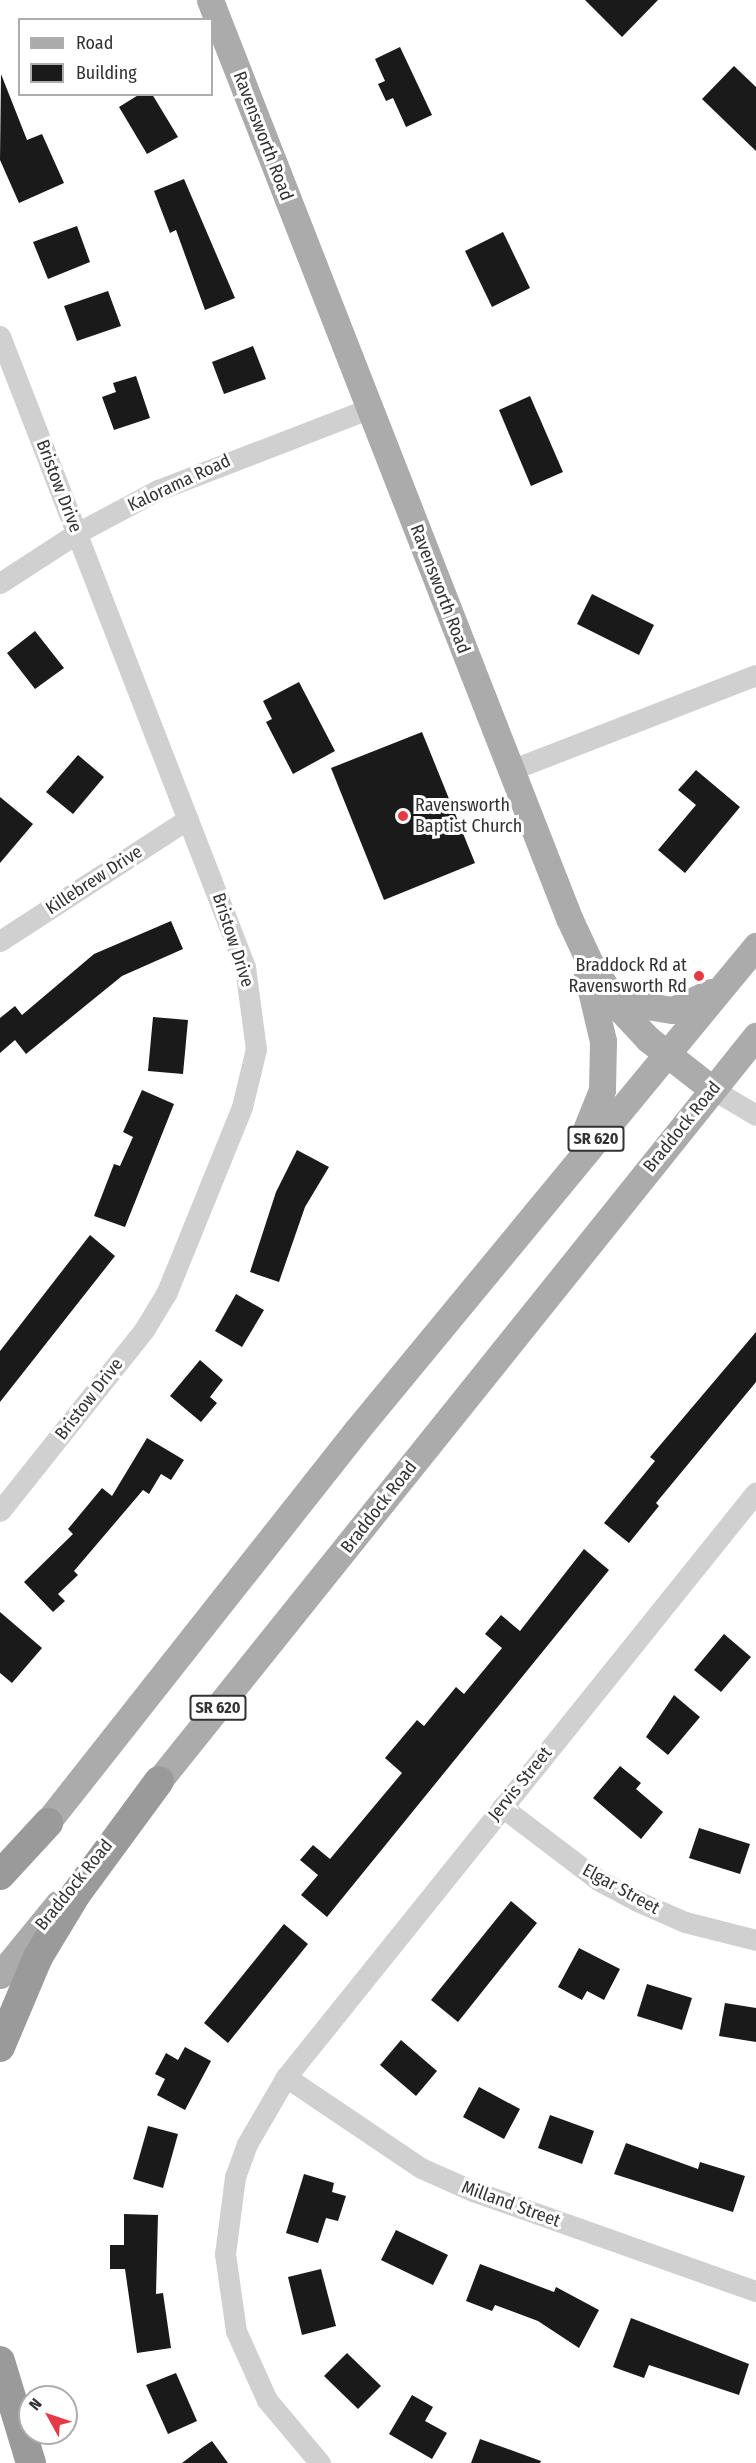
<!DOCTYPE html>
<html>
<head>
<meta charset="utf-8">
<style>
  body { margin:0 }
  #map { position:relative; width:756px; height:2463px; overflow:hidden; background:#fff; font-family:"Fira Sans Condensed",sans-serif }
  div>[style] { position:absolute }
  .building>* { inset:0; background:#1a1a1a }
  .minor>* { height:21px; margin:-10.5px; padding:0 10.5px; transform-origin:10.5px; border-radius:10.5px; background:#d0d0d0 }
  .major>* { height:27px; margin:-13.5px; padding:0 13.5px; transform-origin:13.5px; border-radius:13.5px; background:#ababab }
  .highway>* { height:30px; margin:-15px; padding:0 15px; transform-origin:15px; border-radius:15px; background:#9a9a9a }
  .dots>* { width:16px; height:16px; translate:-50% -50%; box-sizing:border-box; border:3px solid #fff; border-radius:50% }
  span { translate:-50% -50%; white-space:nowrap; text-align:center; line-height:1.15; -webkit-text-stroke:6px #fff; paint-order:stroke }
  .shield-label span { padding:2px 4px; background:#fff; border:2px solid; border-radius:4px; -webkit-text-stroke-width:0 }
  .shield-label { font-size:16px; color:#333; font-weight:700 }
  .street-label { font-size:18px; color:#333 }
  .poi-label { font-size:18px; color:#333 }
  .left { translate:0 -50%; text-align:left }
  .right { translate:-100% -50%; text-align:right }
  .legend { position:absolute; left:18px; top:18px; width:195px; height:78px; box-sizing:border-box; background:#fff; border:2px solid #adadad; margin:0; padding:8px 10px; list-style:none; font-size:18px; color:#333 }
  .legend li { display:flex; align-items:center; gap:12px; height:30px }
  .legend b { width:30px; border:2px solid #adadad }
  .north { position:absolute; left:18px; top:2385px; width:60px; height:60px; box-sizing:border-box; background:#fff; border:2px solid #adadad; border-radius:50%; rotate:310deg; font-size:16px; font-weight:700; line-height:24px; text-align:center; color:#333 }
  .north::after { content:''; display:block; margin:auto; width:21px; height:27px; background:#e63946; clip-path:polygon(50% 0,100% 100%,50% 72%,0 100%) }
</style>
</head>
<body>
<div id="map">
  <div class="building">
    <i style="clip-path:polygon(585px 0,658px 0,622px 37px)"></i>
    <i style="clip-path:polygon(400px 47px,432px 115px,406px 127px,393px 98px,386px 101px,378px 84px,385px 81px,375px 59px)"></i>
    <i style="clip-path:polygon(734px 66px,756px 87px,756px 151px,702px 99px)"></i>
    <i style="clip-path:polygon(1px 74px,27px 140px,42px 134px,64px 183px,19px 203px,0 160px)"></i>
    <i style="clip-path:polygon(140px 94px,152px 94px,178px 137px,147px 154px,119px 107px)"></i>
    <i style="clip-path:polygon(184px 179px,235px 298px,205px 310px,176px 230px,170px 233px,154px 191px)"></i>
    <i style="clip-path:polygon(77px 226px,90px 262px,48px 279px,33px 242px)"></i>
    <i style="clip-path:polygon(503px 232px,530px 288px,492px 307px,465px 251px)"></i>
    <i style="clip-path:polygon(108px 291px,121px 326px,77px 341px,64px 306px)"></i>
    <i style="clip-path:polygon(253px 346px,266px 379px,224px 394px,212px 362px)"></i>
    <i style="clip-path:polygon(136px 376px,150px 418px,114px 430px,102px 397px,116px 392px,113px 383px)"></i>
    <i style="clip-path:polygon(530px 396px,563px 472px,531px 486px,499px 410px)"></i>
    <i style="clip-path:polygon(592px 594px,654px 625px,639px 655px,577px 624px)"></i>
    <i style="clip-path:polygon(35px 631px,64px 668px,35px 689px,7px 653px)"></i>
    <i style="clip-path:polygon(299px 682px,335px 751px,293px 774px,266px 722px,272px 719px,263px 701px)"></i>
    <i style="clip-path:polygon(422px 732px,475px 863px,384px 900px,331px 768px)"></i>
    <i style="clip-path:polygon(78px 755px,104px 777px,73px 814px,46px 792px)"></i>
    <i style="clip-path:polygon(696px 770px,740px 807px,685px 873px,658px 850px,696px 805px,678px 790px)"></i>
    <i style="clip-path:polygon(0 797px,33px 824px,0 863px)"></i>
    <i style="clip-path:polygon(171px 921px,183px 949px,122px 976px,26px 1054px,15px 1040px,0 1053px,0 1018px,15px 1006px,22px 1015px,94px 954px)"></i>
    <i style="clip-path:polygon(153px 1017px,188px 1020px,183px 1074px,148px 1071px)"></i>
    <i style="clip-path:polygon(142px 1090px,174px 1104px,125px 1227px,94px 1216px,114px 1164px,120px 1166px,133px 1137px,123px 1132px)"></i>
    <i style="clip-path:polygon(297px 1150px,329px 1167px,305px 1207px,279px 1282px,250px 1272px,276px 1192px)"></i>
    <i style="clip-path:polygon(90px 1235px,115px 1256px,0 1402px,0 1351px)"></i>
    <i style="clip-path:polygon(236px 1294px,264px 1310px,242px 1347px,215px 1331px)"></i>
    <i style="clip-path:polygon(756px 1332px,756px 1382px,656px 1503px,659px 1506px,629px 1543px,604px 1523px,655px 1461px,650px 1457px)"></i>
    <i style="clip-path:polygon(200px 1360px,223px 1380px,210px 1397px,217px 1403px,201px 1422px,170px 1396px)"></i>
    <i style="clip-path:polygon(147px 1438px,184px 1460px,171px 1480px,161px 1474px,149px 1494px,143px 1490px,74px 1571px,78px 1575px,58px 1594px,65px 1601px,53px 1612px,24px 1582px,73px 1534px,68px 1529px,102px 1488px,112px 1496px)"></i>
    <i style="clip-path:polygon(584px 1549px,609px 1570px,327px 1917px,301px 1895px,318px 1875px,300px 1860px,313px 1845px,330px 1859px,402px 1773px,385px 1758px,417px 1720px,424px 1726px,456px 1687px,464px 1694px,502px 1648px,485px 1634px,501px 1615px,520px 1631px)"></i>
    <i style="clip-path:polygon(0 1612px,42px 1648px,12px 1683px,0 1673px)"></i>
    <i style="clip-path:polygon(724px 1634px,751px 1657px,721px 1692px,694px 1670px)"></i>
    <i style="clip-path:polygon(674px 1695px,700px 1717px,668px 1755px,646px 1737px)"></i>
    <i style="clip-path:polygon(620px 1766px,641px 1783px,636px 1789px,663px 1812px,641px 1839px,593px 1798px)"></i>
    <i style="clip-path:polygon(699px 1828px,750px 1844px,740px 1874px,689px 1858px)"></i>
    <i style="clip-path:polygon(511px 1901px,537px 1923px,458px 2022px,431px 2000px)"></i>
    <i style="clip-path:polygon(284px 1924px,308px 1944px,228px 2043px,204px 2023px)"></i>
    <i style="clip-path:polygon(579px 1948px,620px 1969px,604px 2000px,587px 1991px,582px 2000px,558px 1987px)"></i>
    <i style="clip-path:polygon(647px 1984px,692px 1998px,682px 2030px,637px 2016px)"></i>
    <i style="clip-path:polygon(725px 2003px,756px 2008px,756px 2042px,719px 2036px)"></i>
    <i style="clip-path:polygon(401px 2040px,437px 2071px,416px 2096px,380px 2065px)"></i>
    <i style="clip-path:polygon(185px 2047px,211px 2061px,185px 2110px,157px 2095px,165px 2079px,155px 2074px,166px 2053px,178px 2060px)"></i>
    <i style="clip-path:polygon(479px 2087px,520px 2109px,504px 2139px,463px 2117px)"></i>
    <i style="clip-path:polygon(550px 2115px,594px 2131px,582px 2164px,538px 2148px)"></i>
    <i style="clip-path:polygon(148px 2126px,178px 2134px,163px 2188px,133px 2179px)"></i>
    <i style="clip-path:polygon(626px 2143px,698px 2169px,700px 2162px,745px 2176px,733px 2212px,614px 2174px)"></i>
    <i style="clip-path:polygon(304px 2174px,334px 2183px,332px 2192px,346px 2196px,338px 2221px,326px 2218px,318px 2243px,286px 2233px)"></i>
    <i style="clip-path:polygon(124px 2214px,158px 2215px,156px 2294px,163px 2293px,171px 2348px,137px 2353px,125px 2269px,110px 2269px,110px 2245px,124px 2245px)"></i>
    <i style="clip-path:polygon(396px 2230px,448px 2255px,433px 2285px,381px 2260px)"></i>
    <i style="clip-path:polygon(480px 2264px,554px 2292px,556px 2287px,599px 2310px,579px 2348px,538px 2321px,495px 2305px,492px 2311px,466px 2301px)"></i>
    <i style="clip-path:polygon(321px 2269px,336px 2326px,302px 2335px,288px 2277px)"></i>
    <i style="clip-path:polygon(631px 2318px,749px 2364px,739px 2395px,649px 2365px,644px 2378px,613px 2367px)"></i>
    <i style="clip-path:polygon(347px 2353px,381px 2386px,358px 2409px,324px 2376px)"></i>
    <i style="clip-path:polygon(176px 2373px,197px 2421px,168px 2434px,146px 2385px)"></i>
    <i style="clip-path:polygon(412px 2395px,433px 2407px,425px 2421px,447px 2433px,432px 2459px,389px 2434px)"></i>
    <i style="clip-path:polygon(480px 2439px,541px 2461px,540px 2463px,471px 2463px)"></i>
    <i style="clip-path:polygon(212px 2441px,228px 2463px,182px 2463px,203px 2447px)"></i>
  </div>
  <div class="minor">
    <i style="left:0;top:336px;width:677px;rotate:68.78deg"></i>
    <i style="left:245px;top:967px;width:83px;rotate:82.4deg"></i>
    <i style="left:256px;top:1049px;width:60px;rotate:103.6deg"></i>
    <i style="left:242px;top:1107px;width:200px;rotate:112.1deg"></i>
    <i style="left:167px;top:1292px;width:44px;rotate:121.2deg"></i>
    <i style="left:144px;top:1330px;width:231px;rotate:128.5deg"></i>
    <i style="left:0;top:583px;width:92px;rotate:-33deg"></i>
    <i style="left:77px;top:533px;width:92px;rotate:-28deg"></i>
    <i style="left:158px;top:490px;width:227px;rotate:-21.1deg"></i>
    <i style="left:511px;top:770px;width:263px;rotate:-21.2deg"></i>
    <i style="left:0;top:941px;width:224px;rotate:-33deg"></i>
    <i style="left:712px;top:1089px;width:51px;rotate:30.6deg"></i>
    <i style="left:502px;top:1807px;width:121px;rotate:37.2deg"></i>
    <i style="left:598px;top:1880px;width:44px;rotate:28.3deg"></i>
    <i style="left:637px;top:1901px;width:52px;rotate:23.6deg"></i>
    <i style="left:685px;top:1922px;width:73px;rotate:14.2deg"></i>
    <i style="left:286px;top:2077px;width:163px;rotate:34deg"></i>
    <i style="left:421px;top:2168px;width:57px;rotate:23.9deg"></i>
    <i style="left:473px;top:2191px;width:300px;rotate:19.5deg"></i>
    <i style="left:320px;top:2463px;width:82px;rotate:-130.1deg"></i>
    <i style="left:267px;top:2400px;width:76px;rotate:-114.2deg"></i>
    <i style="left:236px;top:2331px;width:78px;rotate:-98.1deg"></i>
    <i style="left:225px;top:2254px;width:78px;rotate:-82.6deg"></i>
    <i style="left:235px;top:2177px;width:35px;rotate:-70deg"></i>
    <i style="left:247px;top:2144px;width:78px;rotate:-59.8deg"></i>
    <i style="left:286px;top:2077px;width:750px;rotate:-51.22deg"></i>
  </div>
  <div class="major">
    <i style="left:210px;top:0;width:986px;rotate:68.64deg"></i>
    <i style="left:569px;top:918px;width:50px;rotate:65deg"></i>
    <i style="left:590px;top:963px;width:56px;rotate:56.6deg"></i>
    <i style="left:621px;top:1010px;width:40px;rotate:47deg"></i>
    <i style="left:648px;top:1039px;width:81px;rotate:38deg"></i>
    <i style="left:611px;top:992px;width:26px;rotate:28deg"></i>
    <i style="left:634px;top:1004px;width:39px;rotate:9deg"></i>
    <i style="left:673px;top:1010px;width:42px;rotate:-25.3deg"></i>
    <i style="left:581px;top:1142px;width:56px;rotate:-68deg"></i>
    <i style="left:602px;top:1090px;width:49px;rotate:-88.8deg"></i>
    <i style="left:603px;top:1041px;width:69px;rotate:-103.4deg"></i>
    <i style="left:145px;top:1798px;width:977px;rotate:-51.28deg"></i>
    <i style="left:34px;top:1839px;width:520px;rotate:-51.72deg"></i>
    <i style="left:356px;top:1431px;width:629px;rotate:-50.49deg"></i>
    <i style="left:0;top:1975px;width:92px;rotate:-50.8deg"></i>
  </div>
  <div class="highway">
    <i style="left:0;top:1875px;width:71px;rotate:-47.3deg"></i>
    <i style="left:0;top:2047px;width:98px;rotate:-67.1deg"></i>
    <i style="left:38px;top:1957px;width:74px;rotate:-58.9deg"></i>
    <i style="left:76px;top:1894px;width:140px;rotate:-53.7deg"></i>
    <i style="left:0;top:2361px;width:107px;rotate:73.1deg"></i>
  </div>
  <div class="dots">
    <i style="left:403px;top:816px;background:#e63946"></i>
    <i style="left:699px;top:976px;background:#e63946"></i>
  </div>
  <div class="shield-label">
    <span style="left:596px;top:1139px">SR 620</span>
    <span style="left:218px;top:1708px">SR 620</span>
  </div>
  <div class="street-label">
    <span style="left:263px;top:136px;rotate:69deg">Ravensworth Road</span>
    <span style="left:179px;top:483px;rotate:-25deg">Kalorama Road</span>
    <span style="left:59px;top:486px;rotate:69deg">Bristow Drive</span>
    <span style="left:440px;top:589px;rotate:69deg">Ravensworth Road</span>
    <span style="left:94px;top:880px;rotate:-33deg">Killebrew Drive</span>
    <span style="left:233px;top:940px;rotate:72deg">Bristow Drive</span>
    <span style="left:682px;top:1127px;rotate:-51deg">Braddock Road</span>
    <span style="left:89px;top:1399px;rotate:-52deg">Bristow Drive</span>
    <span style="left:379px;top:1507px;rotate:-52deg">Braddock Road</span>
    <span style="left:520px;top:1784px;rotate:-51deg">Jervis Street</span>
    <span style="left:74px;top:1885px;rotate:-51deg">Braddock Road</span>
    <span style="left:621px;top:1889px;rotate:29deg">Elgar Street</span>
    <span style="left:511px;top:2204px;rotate:20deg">Milland Street</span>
  </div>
  <div class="poi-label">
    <span class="left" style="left:415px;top:816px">Ravensworth<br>Baptist Church</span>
    <span class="right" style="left:687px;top:976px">Braddock Rd at<br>Ravensworth Rd</span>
  </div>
  <ul class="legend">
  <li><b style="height:8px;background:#ababab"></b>Road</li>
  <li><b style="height:16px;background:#1a1a1a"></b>Building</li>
  </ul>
  <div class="north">N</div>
</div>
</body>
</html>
